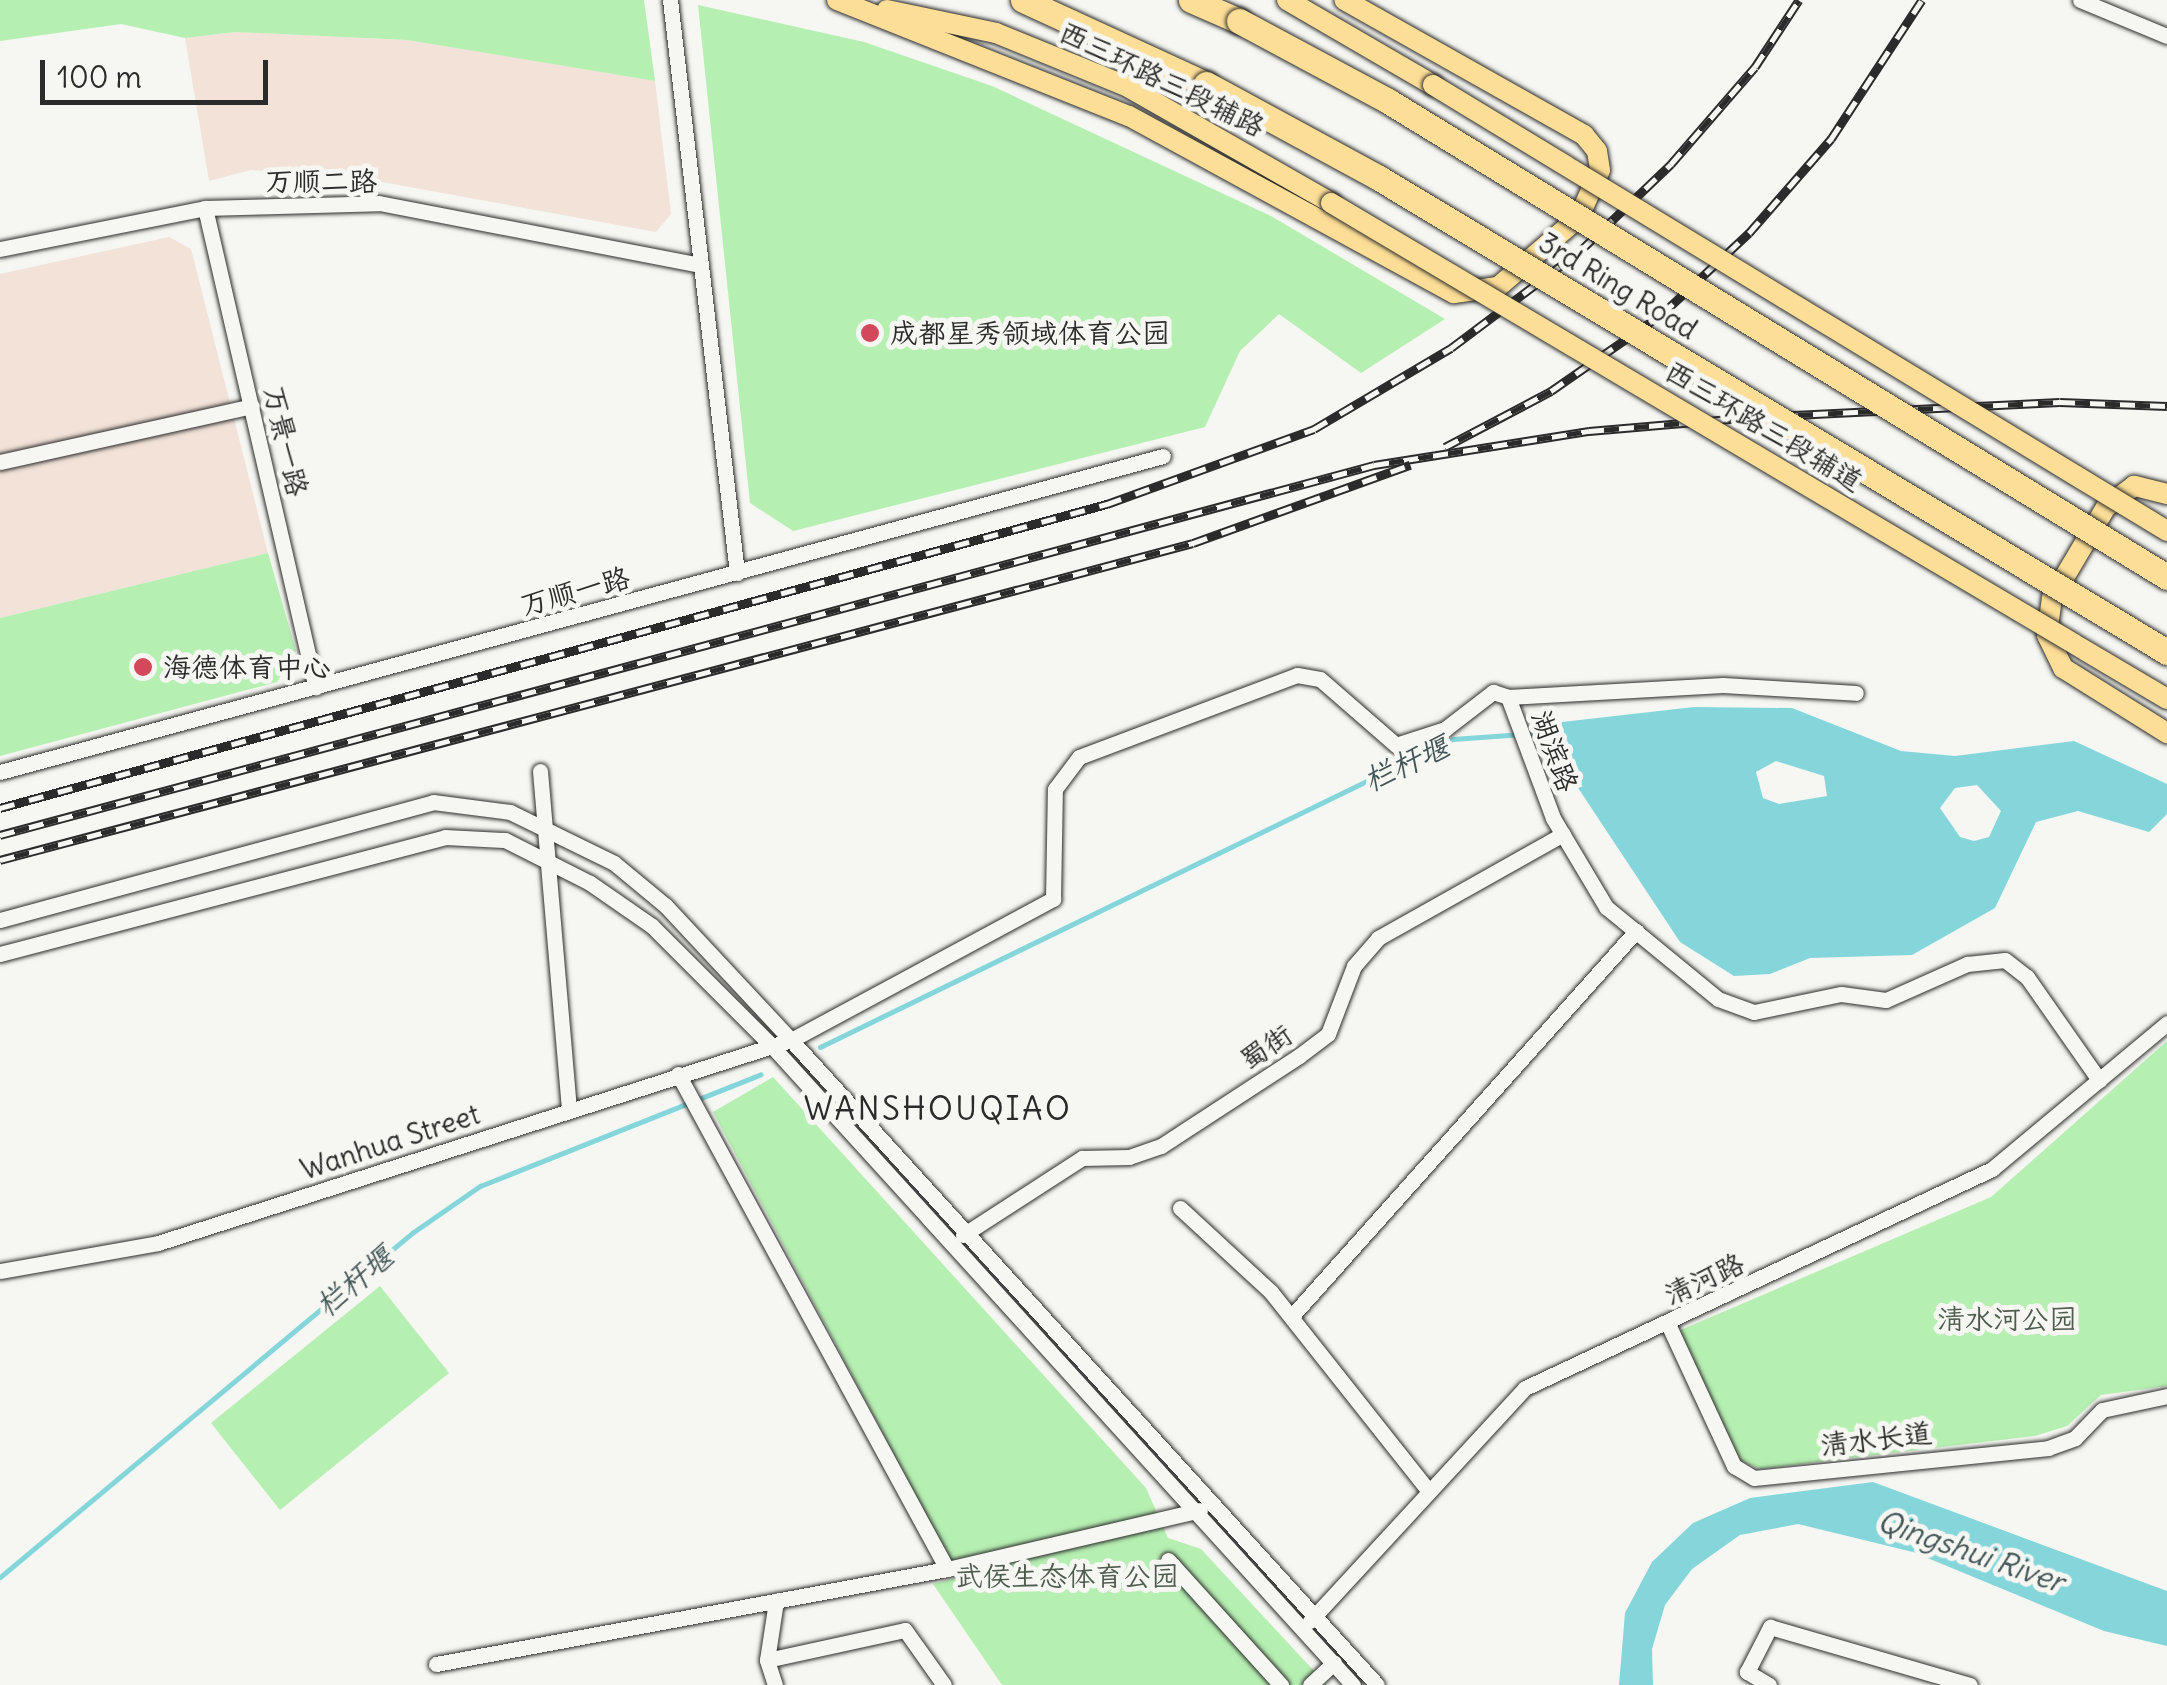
<!DOCTYPE html>
<html>
<head>
<meta charset="utf-8">
<style>
  body { margin:0 }
  #map { position:relative; width:2167px; height:1685px; overflow:hidden; background:#f6f6f2; font-family:Delius,"LXGW WenKai TC",sans-serif }
  div>[style] { position:absolute }
  .built>* { inset:0; background:#f2e2d8 }
  .green>* { inset:0; background:#b6efb2 }
  .water>* { inset:0; background:#85d6db }
  .stream>* { height:5px; margin:-2.5px; padding:0 2.5px; transform-origin:2.5px; border-radius:2.5px; background:#85d6db }
  .roads { filter:drop-shadow(0 0 2px #2b2b2b) drop-shadow(0 0 2px #2b2b2b) }
  .minor>* { height:15px; margin:-7.5px; padding:0 7.5px; transform-origin:7.5px; border-radius:7.5px; background:#f6f6f2 }
  .major>* { height:20px; margin:-10px; padding:0 10px; transform-origin:10px; border-radius:10px; background:#fdde96 }
  .highway>* { height:25px; margin:-12.5px; padding:0 12.5px; transform-origin:12.5px; border-radius:12.5px; background:#fdde96 }
  .rail>* { height:9px; margin-top:-4.5px; transform-origin:0; background:repeating-linear-gradient(90deg,#f6f6f2 0 15px,#2b2b2b 0 30px); box-sizing:border-box; border-block:2px solid #2b2b2b }
  .bridges { filter:drop-shadow(0 0 2px #2b2b2b) drop-shadow(0 0 2px #2b2b2b) }
  .major-bridge>* { height:20px; margin:-10px; padding:0 10px; transform-origin:10px; border-radius:10px; background:#fdde96 }
  .highway-bridge>* { height:25px; margin:-12.5px; padding:0 12.5px; transform-origin:12.5px; border-radius:12.5px; background:#fdde96 }
  .dots>* { width:28px; height:28px; translate:-50% -50%; box-sizing:border-box; border:5px solid #f6f6f2; border-radius:50% }
  span { translate:-50% -50%; white-space:nowrap; text-align:center; line-height:1.15; -webkit-text-stroke:10px #f6f6f2; paint-order:stroke }
  .street-label { font-size:28px; color:#2b2b2b }
  .poi-label { font-size:28px; color:#2b2b2b }
  .left { translate:0 -50%; text-align:left }
  .park-label { font-size:28px; color:#4e5c4d }
  .water-label { font-size:30px; color:#425657; font-style:italic }
  .quarter-label { font-size:32px; color:#2b2b2b; letter-spacing:2.5px }
  .scale { position:absolute; left:40px; top:60px; width:228px; height:45px; box-sizing:border-box; border:5px solid #2b2b2b; border-top:0; padding-left:12px; font-size:30px; line-height:35px; white-space:nowrap; color:#2b2b2b; -webkit-text-stroke:8px #f6f6f2; paint-order:stroke }
</style>
</head>
<body>
<div id="map">
  <div class="built">
    <i style="clip-path:polygon(236px 32px,407px 40px,655px 81px,671px 214px,656px 232px,360px 178px,251px 170px,209px 181px,185px 38px)"></i>
    <i style="clip-path:polygon(169px 237px,191px 249px,268px 553px,0 618px,0 274px)"></i>
  </div>
  <div class="green">
    <i style="clip-path:polygon(0 0,644px 0,655px 81px,407px 40px,236px 32px,185px 38px,121px 24px,0 41px)"></i>
    <i style="clip-path:polygon(698px 5px,864px 42px,992px 86px,1271px 216px,1445px 319px,1361px 373px,1279px 314px,1240px 351px,1205px 427px,793px 531px,750px 503px)"></i>
    <i style="clip-path:polygon(268px 553px,296px 651px,277px 682px,0 756px,0 618px)"></i>
    <i style="clip-path:polygon(2167px 1041px,2167px 1386px,2101px 1395px,2067px 1426px,2035px 1436px,1760px 1469px,1739px 1460px,1676px 1332px,1991px 1197px)"></i>
    <i style="clip-path:polygon(773px 1077px,1146px 1488px,1168px 1538px,1201px 1549px,1327px 1685px,1002px 1685px,933px 1584px,959px 1577px,713px 1112px)"></i>
    <i style="clip-path:polygon(380px 1286px,449px 1373px,280px 1510px,211px 1423px)"></i>
  </div>
  <div class="water">
    <i style="clip-path:polygon(evenodd,1694px 707px,1792px 708px,1901px 751px,1955px 756px,2074px 741px,2167px 784px,2167px 814px,2149px 832px,2078px 811px,2036px 822px,1995px 908px,1912px 955px,1810px 958px,1770px 974px,1734px 976px,1680px 942px,1553px 750px,1562px 722px,1694px 707px,1776px 761px,1824px 776px,1827px 796px,1779px 804px,1763px 798px,1756px 772px,1776px 761px,1694px 707px,1977px 785px,2001px 811px,1989px 837px,1974px 841px,1960px 837px,1940px 808px,1955px 788px,1977px 785px)"></i>
    <i style="clip-path:polygon(1873px 1482px,2167px 1591px,2167px 1646px,2104px 1631px,1913px 1552px,1798px 1524px,1740px 1535px,1692px 1569px,1665px 1605px,1652px 1649px,1653px 1685px,1619px 1685px,1625px 1613px,1652px 1562px,1693px 1523px,1750px 1498px)"></i>
  </div>
  <div class="stream">
    <i style="left:820px;top:1047px;width:704px;rotate:-25.95deg"></i>
    <i style="left:1453px;top:739px;width:112px;rotate:-4.1deg"></i>
    <i style="left:0;top:1577px;width:537px;rotate:-39.86deg"></i>
    <i style="left:412px;top:1233px;width:83px;rotate:-34.7deg"></i>
    <i style="left:480px;top:1186px;width:302px;rotate:-21.7deg"></i>
  </div>
  <div class="roads">
    <div class="minor">
      <i style="left:670px;top:0;width:577px;rotate:83.33deg"></i>
      <i style="left:2080px;top:0;width:94px;rotate:22.5deg"></i>
      <i style="left:205px;top:208px;width:492px;rotate:77deg"></i>
      <i style="left:0;top:249px;width:209px;rotate:-11.3deg"></i>
      <i style="left:205px;top:208px;width:174px;rotate:-1.6deg"></i>
      <i style="left:379px;top:203px;width:328px;rotate:10.9deg"></i>
      <i style="left:0;top:462px;width:258px;rotate:-12.5deg"></i>
      <i style="left:1508px;top:697px;width:215px;rotate:-3.2deg"></i>
      <i style="left:1723px;top:685px;width:133px;rotate:3.4deg"></i>
      <i style="left:540px;top:771px;width:340px;rotate:85.1deg"></i>
      <i style="left:0;top:772px;width:1205px;rotate:-15.2deg"></i>
      <i style="left:0;top:920px;width:449px;rotate:-15.2deg"></i>
      <i style="left:433px;top:802px;width:78px;rotate:7.4deg"></i>
      <i style="left:510px;top:812px;width:116px;rotate:26.1deg"></i>
      <i style="left:614px;top:863px;width:67px;rotate:39.6deg"></i>
      <i style="left:666px;top:906px;width:183px;rotate:47deg"></i>
      <i style="left:791px;top:1040px;width:871px;rotate:47.74deg"></i>
      <i style="left:0;top:954px;width:460px;rotate:-14.7deg"></i>
      <i style="left:445px;top:837px;width:60px;rotate:2.9deg"></i>
      <i style="left:505px;top:840px;width:95px;rotate:26.8deg"></i>
      <i style="left:590px;top:883px;width:75px;rotate:34.7deg"></i>
      <i style="left:652px;top:926px;width:168px;rotate:45deg"></i>
      <i style="left:771px;top:1045px;width:865px;rotate:47.72deg"></i>
      <i style="left:678px;top:1074px;width:563px;rotate:61.48deg"></i>
      <i style="left:1180px;top:1208px;width:124px;rotate:42.7deg"></i>
      <i style="left:1271px;top:1292px;width:254px;rotate:51.6deg"></i>
      <i style="left:963px;top:1235px;width:142px;rotate:-32.9deg"></i>
      <i style="left:1082px;top:1158px;width:47px;rotate:-1.2deg"></i>
      <i style="left:1129px;top:1157px;width:34px;rotate:-19deg"></i>
      <i style="left:1161px;top:1146px;width:165px;rotate:-33.1deg"></i>
      <i style="left:1299px;top:1056px;width:36px;rotate:-37deg"></i>
      <i style="left:1328px;top:1034px;width:73px;rotate:-69.1deg"></i>
      <i style="left:1354px;top:966px;width:37px;rotate:-49deg"></i>
      <i style="left:1378px;top:938px;width:212px;rotate:-29.3deg"></i>
      <i style="left:0;top:1271px;width:160px;rotate:-10deg"></i>
      <i style="left:158px;top:1243px;width:665px;rotate:-17.78deg"></i>
      <i style="left:791px;top:1040px;width:298px;rotate:-28.3deg"></i>
      <i style="left:1053px;top:899px;width:110px;rotate:-89deg"></i>
      <i style="left:1055px;top:789px;width:40px;rotate:-53deg"></i>
      <i style="left:1079px;top:757px;width:233px;rotate:-20.6deg"></i>
      <i style="left:1297px;top:675px;width:23px;rotate:10deg"></i>
      <i style="left:1320px;top:679px;width:101px;rotate:41deg"></i>
      <i style="left:1396px;top:745px;width:52px;rotate:-18.1deg"></i>
      <i style="left:1445px;top:729px;width:61px;rotate:-37.6deg"></i>
      <i style="left:1493px;top:692px;width:16px;rotate:18deg"></i>
      <i style="left:1508px;top:697px;width:129px;rotate:69.6deg"></i>
      <i style="left:1553px;top:818px;width:104px;rotate:59.2deg"></i>
      <i style="left:1606px;top:907px;width:145px;rotate:39.4deg"></i>
      <i style="left:1718px;top:999px;width:38px;rotate:20deg"></i>
      <i style="left:1754px;top:1012px;width:89px;rotate:-11.7deg"></i>
      <i style="left:1841px;top:994px;width:45px;rotate:7.6deg"></i>
      <i style="left:1886px;top:1000px;width:89px;rotate:-24deg"></i>
      <i style="left:1967px;top:964px;width:38px;rotate:-6deg"></i>
      <i style="left:2005px;top:960px;width:28px;rotate:38deg"></i>
      <i style="left:2027px;top:977px;width:126px;rotate:55deg"></i>
      <i style="left:1291px;top:1317px;width:518px;rotate:-48.21deg"></i>
      <i style="left:1668px;top:1324px;width:157px;rotate:65.1deg"></i>
      <i style="left:1734px;top:1466px;width:23px;rotate:31deg"></i>
      <i style="left:1754px;top:1478px;width:296px;rotate:-5.8deg"></i>
      <i style="left:2048px;top:1448px;width:29px;rotate:-20deg"></i>
      <i style="left:2075px;top:1438px;width:39px;rotate:-46deg"></i>
      <i style="left:2102px;top:1410px;width:66px;rotate:-12.2deg"></i>
      <i style="left:1168px;top:1560px;width:169px;rotate:47.9deg"></i>
      <i style="left:1310px;top:1621px;width:317px;rotate:-47.3deg"></i>
      <i style="left:1525px;top:1388px;width:516px;rotate:-25.12deg"></i>
      <i style="left:1992px;top:1169px;width:228px;rotate:-39.8deg"></i>
      <i style="left:767px;top:1660px;width:141px;rotate:-12.3deg"></i>
      <i style="left:905px;top:1630px;width:67px;rotate:54.7deg"></i>
      <i style="left:436px;top:1664px;width:520px;rotate:-10.53deg"></i>
      <i style="left:947px;top:1569px;width:260px;rotate:-13.1deg"></i>
      <i style="left:775px;top:1685px;width:26px;rotate:-108deg"></i>
      <i style="left:767px;top:1660px;width:60px;rotate:-81.3deg"></i>
      <i style="left:1310px;top:1685px;width:33px;rotate:-43deg"></i>
      <i style="left:1769px;top:1685px;width:26px;rotate:-149deg"></i>
      <i style="left:1747px;top:1672px;width:51px;rotate:-62.9deg"></i>
      <i style="left:1770px;top:1627px;width:208px;rotate:16.2deg"></i>
    </div>
    <div class="major">
      <i style="left:837px;top:0;width:314px;rotate:21.7deg"></i>
      <i style="left:1129px;top:116px;width:370px;rotate:28.6deg"></i>
      <i style="left:1454px;top:293px;width:44px;rotate:-7.8deg"></i>
      <i style="left:1498px;top:287px;width:107px;rotate:-40.8deg"></i>
      <i style="left:1579px;top:217px;width:51px;rotate:-65.9deg"></i>
      <i style="left:1600px;top:170px;width:19px;rotate:-99deg"></i>
      <i style="left:1597px;top:151px;width:21px;rotate:-129deg"></i>
      <i style="left:1584px;top:135px;width:275px;rotate:-150.6deg"></i>
      <i style="left:1287px;top:0;width:169px;rotate:30.2deg"></i>
      <i style="left:887px;top:10px;width:111px;rotate:11.9deg"></i>
      <i style="left:996px;top:33px;width:143px;rotate:22.2deg"></i>
      <i style="left:1128px;top:87px;width:234px;rotate:29.7deg"></i>
      <i style="left:2167px;top:494px;width:34px;rotate:-166deg"></i>
      <i style="left:2134px;top:486px;width:35px;rotate:143deg"></i>
      <i style="left:2106px;top:507px;width:106px;rotate:120.7deg"></i>
      <i style="left:2052px;top:598px;width:37px;rotate:98deg"></i>
      <i style="left:2047px;top:635px;width:37px;rotate:64deg"></i>
      <i style="left:2063px;top:668px;width:123px;rotate:32deg"></i>
    </div>
    <div class="highway">
      <i style="left:1023px;top:0;width:201px;rotate:24.7deg"></i>
      <i style="left:1191px;top:0;width:52px;rotate:23.6deg"></i>
    </div>
  </div>
  <div class="rail">
    <i style="left:1445px;top:447px;width:120px;rotate:-27.8deg"></i>
    <i style="left:1551px;top:391px;width:135px;rotate:-34.7deg"></i>
    <i style="left:1662px;top:314px;width:119px;rotate:-43deg"></i>
    <i style="left:1749px;top:233px;width:125px;rotate:-48.9deg"></i>
    <i style="left:1831px;top:139px;width:166px;rotate:-56.8deg"></i>
    <i style="left:0;top:808px;width:1148px;rotate:-15.36deg"></i>
    <i style="left:1107px;top:504px;width:220px;rotate:-19.9deg"></i>
    <i style="left:1314px;top:429px;width:159px;rotate:-30.6deg"></i>
    <i style="left:1451px;top:348px;width:161px;rotate:-36.9deg"></i>
    <i style="left:1580px;top:251px;width:126px;rotate:-43.7deg"></i>
    <i style="left:1671px;top:164px;width:128px;rotate:-49.1deg"></i>
    <i style="left:1755px;top:67px;width:80px;rotate:-56.7deg"></i>
    <i style="left:0;top:835px;width:1423px;rotate:-15.07deg"></i>
    <i style="left:1374px;top:465px;width:218px;rotate:-9deg"></i>
    <i style="left:1589px;top:431px;width:165px;rotate:-4.9deg"></i>
    <i style="left:1753px;top:417px;width:307px;rotate:-2.8deg"></i>
    <i style="left:2060px;top:402px;width:107px;rotate:2.1deg"></i>
    <i style="left:0;top:860px;width:1234px;rotate:-14.88deg"></i>
    <i style="left:1193px;top:543px;width:231px;rotate:-19.8deg"></i>
  </div>
  <div class="bridges">
    <div class="major-bridge">
      <i style="left:1433px;top:85px;width:859px;rotate:31.28deg"></i>
      <i style="left:1331px;top:203px;width:972px;rotate:30.68deg"></i>
    </div>
    <div class="highway-bridge">
      <i style="left:1239px;top:21px;width:169px;rotate:28.2deg"></i>
      <i style="left:1388px;top:101px;width:913px;rotate:31.43deg"></i>
      <i style="left:1206px;top:84px;width:197px;rotate:28.5deg"></i>
      <i style="left:1379px;top:178px;width:920px;rotate:31.03deg"></i>
    </div>
  </div>
  <div class="dots">
    <i style="left:870px;top:333px;background:#d1495b"></i>
    <i style="left:143px;top:667px;background:#d1495b"></i>
  </div>
  <div class="street-label">
    <span style="left:1162px;top:79px;rotate:26deg">西三环路三段辅路</span>
    <span style="left:321px;top:181px">万顺二路</span>
    <span style="left:1618px;top:286px;rotate:31deg">3rd Ring Road</span>
    <span style="left:1764px;top:426px;rotate:31deg">西三环路三段辅道</span>
    <span style="left:286px;top:441px;rotate:77deg">万景一路</span>
    <span style="left:575px;top:591px;rotate:-15deg">万顺一路</span>
    <span style="left:1555px;top:751px;rotate:70deg">湖滨路</span>
    <span style="left:1266px;top:1047px;rotate:-34deg">蜀街</span>
    <span style="left:390px;top:1142px;rotate:-18deg">Wanhua Street</span>
    <span style="left:1704px;top:1279px;rotate:-25deg">清河路</span>
    <span style="left:1876px;top:1439px;rotate:-7deg">清水长道</span>
  </div>
  <div class="poi-label">
    <span class="left" style="left:890px;top:333px">成都星秀领域体育公园</span>
    <span class="left" style="left:163px;top:667px">海德体育中心</span>
  </div>
  <div class="park-label">
    <span style="left:2007px;top:1319px">清水河公园</span>
    <span style="left:1067px;top:1576px">武侯生态体育公园</span>
  </div>
  <div class="water-label">
    <span style="left:1406px;top:763px;rotate:-25deg">栏杆堰</span>
    <span style="left:354px;top:1281px;rotate:-40deg">栏杆堰</span>
    <span style="left:1971px;top:1551px;rotate:19deg">Qingshui River</span>
  </div>
  <div class="quarter-label">
    <span style="left:938px;top:1109px">WANSHOUQIAO</span>
  </div>
  <div class="scale">100 m</div>
</div>
</body>
</html>
